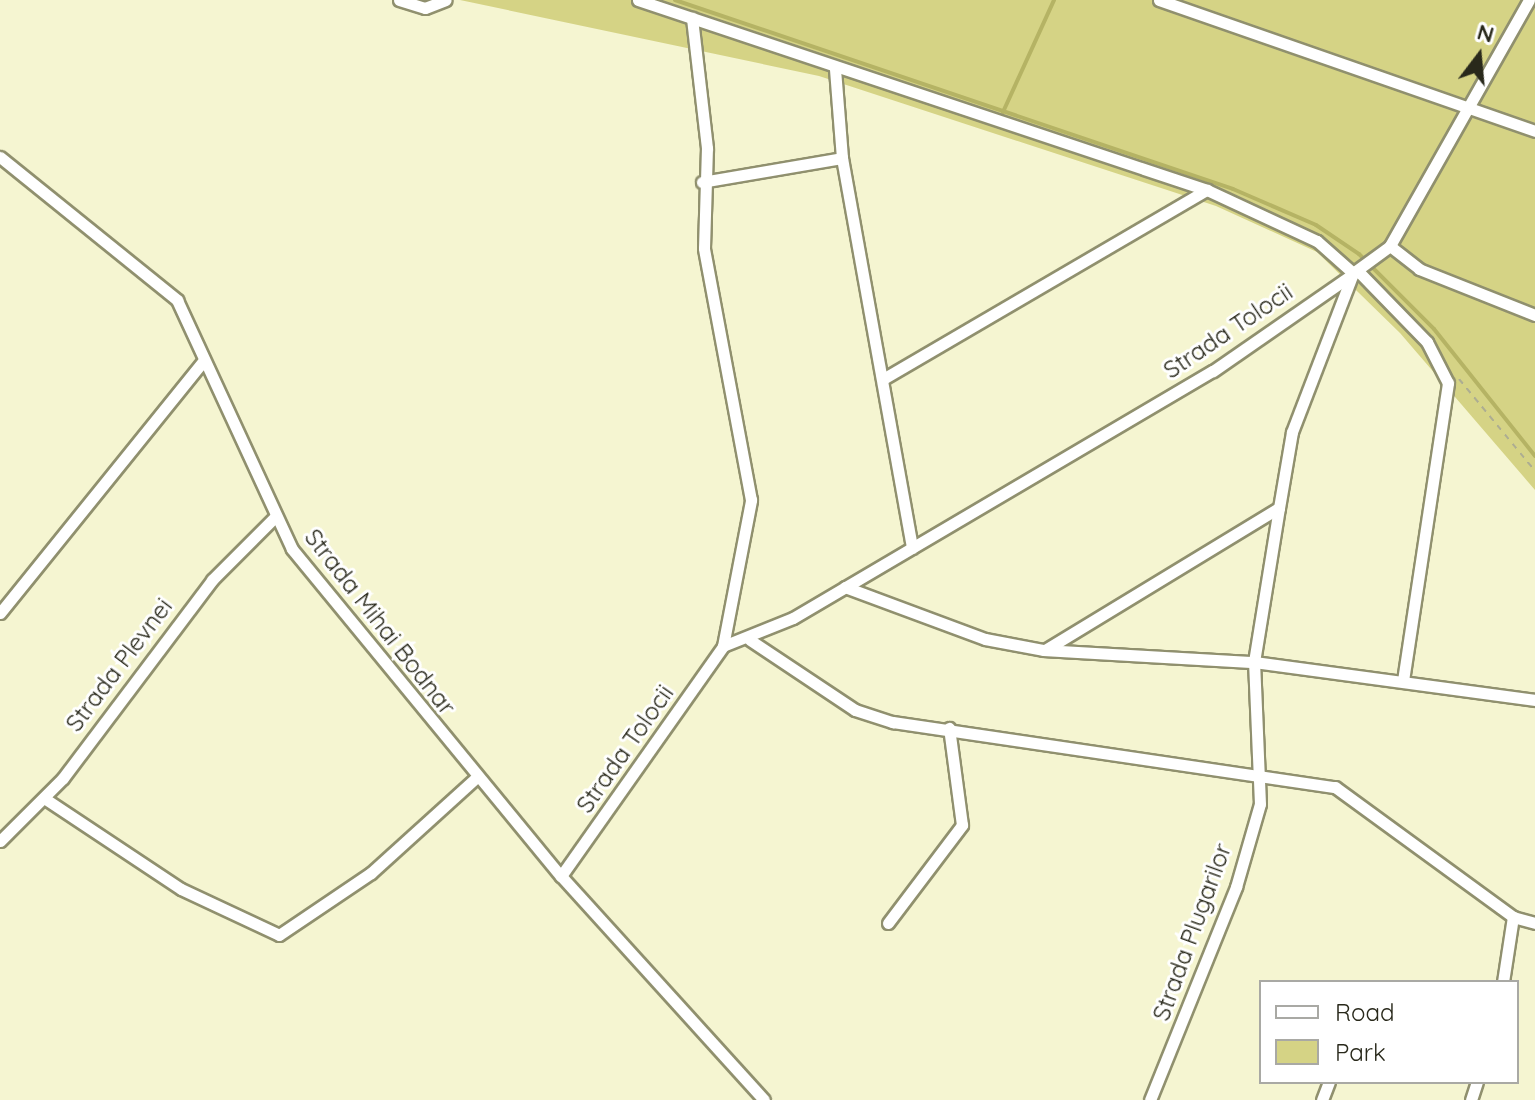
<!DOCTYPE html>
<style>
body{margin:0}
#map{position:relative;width:1535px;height:1100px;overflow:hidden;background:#f5f5d1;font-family:Quicksand,sans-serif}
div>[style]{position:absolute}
.green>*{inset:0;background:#d5d385}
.stream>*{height:4px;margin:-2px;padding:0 2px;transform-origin:2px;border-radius:2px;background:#b5b364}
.path>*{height:2px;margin-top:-1px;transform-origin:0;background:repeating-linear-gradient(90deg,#adad91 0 6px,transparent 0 12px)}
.roads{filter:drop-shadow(2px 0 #90906e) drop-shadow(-2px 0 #90906e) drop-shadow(0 2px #90906e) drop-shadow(0 -2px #90906e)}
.minor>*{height:11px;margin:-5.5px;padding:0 5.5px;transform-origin:5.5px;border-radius:5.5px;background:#fff}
span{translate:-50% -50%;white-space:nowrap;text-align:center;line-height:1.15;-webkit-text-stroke:6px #fff;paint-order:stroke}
.street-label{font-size:24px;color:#29291b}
.legend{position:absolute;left:1259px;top:980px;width:260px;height:104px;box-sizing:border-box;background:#fff;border:2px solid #a9a9a4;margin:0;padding:10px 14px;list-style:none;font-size:24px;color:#29291b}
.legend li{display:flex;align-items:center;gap:16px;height:40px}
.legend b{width:40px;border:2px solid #a9a9a4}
.north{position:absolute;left:1439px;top:16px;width:80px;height:80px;-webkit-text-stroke:6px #fff;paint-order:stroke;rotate:16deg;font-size:22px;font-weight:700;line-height:32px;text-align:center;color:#29291b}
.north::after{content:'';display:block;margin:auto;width:28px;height:36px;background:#29291b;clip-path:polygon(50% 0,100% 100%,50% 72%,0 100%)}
</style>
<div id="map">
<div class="green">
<i style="clip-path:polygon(460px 0,1535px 0,1535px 490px,1400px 333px,1317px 252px,1216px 206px,819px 76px)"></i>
</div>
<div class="stream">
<i style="left:675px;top:0;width:589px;rotate:18.71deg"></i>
<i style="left:1233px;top:189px;width:90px;rotate:23.4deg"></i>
<i style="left:1316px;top:225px;width:52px;rotate:34deg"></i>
<i style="left:1359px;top:254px;width:106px;rotate:45deg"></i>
<i style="left:1434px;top:329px;width:162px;rotate:51.5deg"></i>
<i style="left:1003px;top:112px;width:123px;rotate:-65.5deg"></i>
</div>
<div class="path">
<i style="left:1459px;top:379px;width:119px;rotate:50.4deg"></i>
</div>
<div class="roads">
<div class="minor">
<i style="left:399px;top:0;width:27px;rotate:17deg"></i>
<i style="left:425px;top:8px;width:22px;rotate:-21deg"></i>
<i style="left:638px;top:0;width:600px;rotate:18.47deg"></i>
<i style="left:1207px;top:190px;width:121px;rotate:24.9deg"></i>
<i style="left:1317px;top:241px;width:48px;rotate:41.6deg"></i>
<i style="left:1353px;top:273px;width:46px;rotate:-36.1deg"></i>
<i style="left:1159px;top:0;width:398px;rotate:19.2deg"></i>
<i style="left:1529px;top:0;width:283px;rotate:119.5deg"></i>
<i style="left:1390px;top:246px;width:37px;rotate:38deg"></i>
<i style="left:1419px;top:269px;width:125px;rotate:21.6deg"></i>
<i style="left:835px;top:69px;width:89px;rotate:85.5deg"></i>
<i style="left:842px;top:158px;width:396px;rotate:79.8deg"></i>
<i style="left:0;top:157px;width:228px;rotate:38.9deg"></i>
<i style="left:177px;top:300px;width:274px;rotate:65.2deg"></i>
<i style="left:292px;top:549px;width:423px;rotate:50.6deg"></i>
<i style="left:561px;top:876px;width:302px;rotate:47.8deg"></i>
<i style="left:702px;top:182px;width:142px;rotate:-9.7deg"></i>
<i style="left:1358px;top:271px;width:99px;rotate:45.8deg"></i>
<i style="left:1427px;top:342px;width:46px;rotate:62.9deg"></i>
<i style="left:1448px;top:383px;width:300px;rotate:98.6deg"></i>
<i style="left:883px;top:379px;width:375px;rotate:-30.3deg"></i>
<i style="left:845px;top:587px;width:149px;rotate:20.4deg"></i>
<i style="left:985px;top:639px;width:60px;rotate:10.6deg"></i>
<i style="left:1044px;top:650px;width:210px;rotate:3.3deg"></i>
<i style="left:1254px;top:662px;width:284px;rotate:7.7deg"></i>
<i style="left:0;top:613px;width:325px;rotate:-51.1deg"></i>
<i style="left:750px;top:640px;width:126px;rotate:33.7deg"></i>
<i style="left:855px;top:710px;width:40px;rotate:18deg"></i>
<i style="left:893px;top:722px;width:447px;rotate:8.4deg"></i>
<i style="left:1335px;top:787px;width:220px;rotate:36.1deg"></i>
<i style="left:1513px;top:917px;width:23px;rotate:15deg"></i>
<i style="left:723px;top:646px;width:75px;rotate:-21.8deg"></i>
<i style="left:793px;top:618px;width:487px;rotate:-30.5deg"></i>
<i style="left:1213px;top:371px;width:170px;rotate:-34.7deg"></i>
<i style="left:1045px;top:650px;width:274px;rotate:-31.3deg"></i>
<i style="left:44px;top:798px;width:164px;rotate:33.6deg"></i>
<i style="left:181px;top:889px;width:108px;rotate:25.1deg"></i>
<i style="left:279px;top:935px;width:111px;rotate:-34deg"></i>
<i style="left:371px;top:873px;width:143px;rotate:-42.2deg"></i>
<i style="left:0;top:841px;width:89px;rotate:-45deg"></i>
<i style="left:63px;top:778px;width:248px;rotate:-53deg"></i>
<i style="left:212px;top:580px;width:89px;rotate:-45deg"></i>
<i style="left:561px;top:876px;width:281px;rotate:-54.8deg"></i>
<i style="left:723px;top:646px;width:149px;rotate:-79.1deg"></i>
<i style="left:751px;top:500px;width:256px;rotate:-100.6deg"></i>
<i style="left:704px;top:248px;width:100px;rotate:-88.3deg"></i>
<i style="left:707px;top:148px;width:131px;rotate:-96.6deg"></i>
<i style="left:888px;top:923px;width:123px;rotate:-52.9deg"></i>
<i style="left:962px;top:825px;width:98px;rotate:-97.6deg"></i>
<i style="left:1503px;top:982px;width:66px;rotate:-81.3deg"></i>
<i style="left:1150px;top:1100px;width:230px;rotate:-68deg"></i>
<i style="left:1236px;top:887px;width:86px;rotate:-73.9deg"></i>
<i style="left:1260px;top:804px;width:142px;rotate:-92.4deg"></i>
<i style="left:1254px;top:662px;width:156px;rotate:-80.8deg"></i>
<i style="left:1279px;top:508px;width:77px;rotate:-80.3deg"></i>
<i style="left:1292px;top:432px;width:170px;rotate:-69deg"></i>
<i style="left:1322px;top:1100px;width:19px;rotate:-69deg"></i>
<i style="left:1471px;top:1100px;width:19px;rotate:-72deg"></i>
</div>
</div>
<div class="street-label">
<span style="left:1228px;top:331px;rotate:-34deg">Strada Tolocii</span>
<span style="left:380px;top:622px;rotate:52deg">Strada Mihai Bodnar</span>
<span style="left:119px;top:665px;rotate:-53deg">Strada Plevnei</span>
<span style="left:625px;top:749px;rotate:-55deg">Strada Tolocii</span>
<span style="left:1192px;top:932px;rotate:-70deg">Strada Plugarilor</span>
</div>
<ul class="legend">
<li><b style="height:10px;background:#fff"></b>Road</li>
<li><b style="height:22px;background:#d5d385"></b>Park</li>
</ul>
<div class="north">N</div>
</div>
